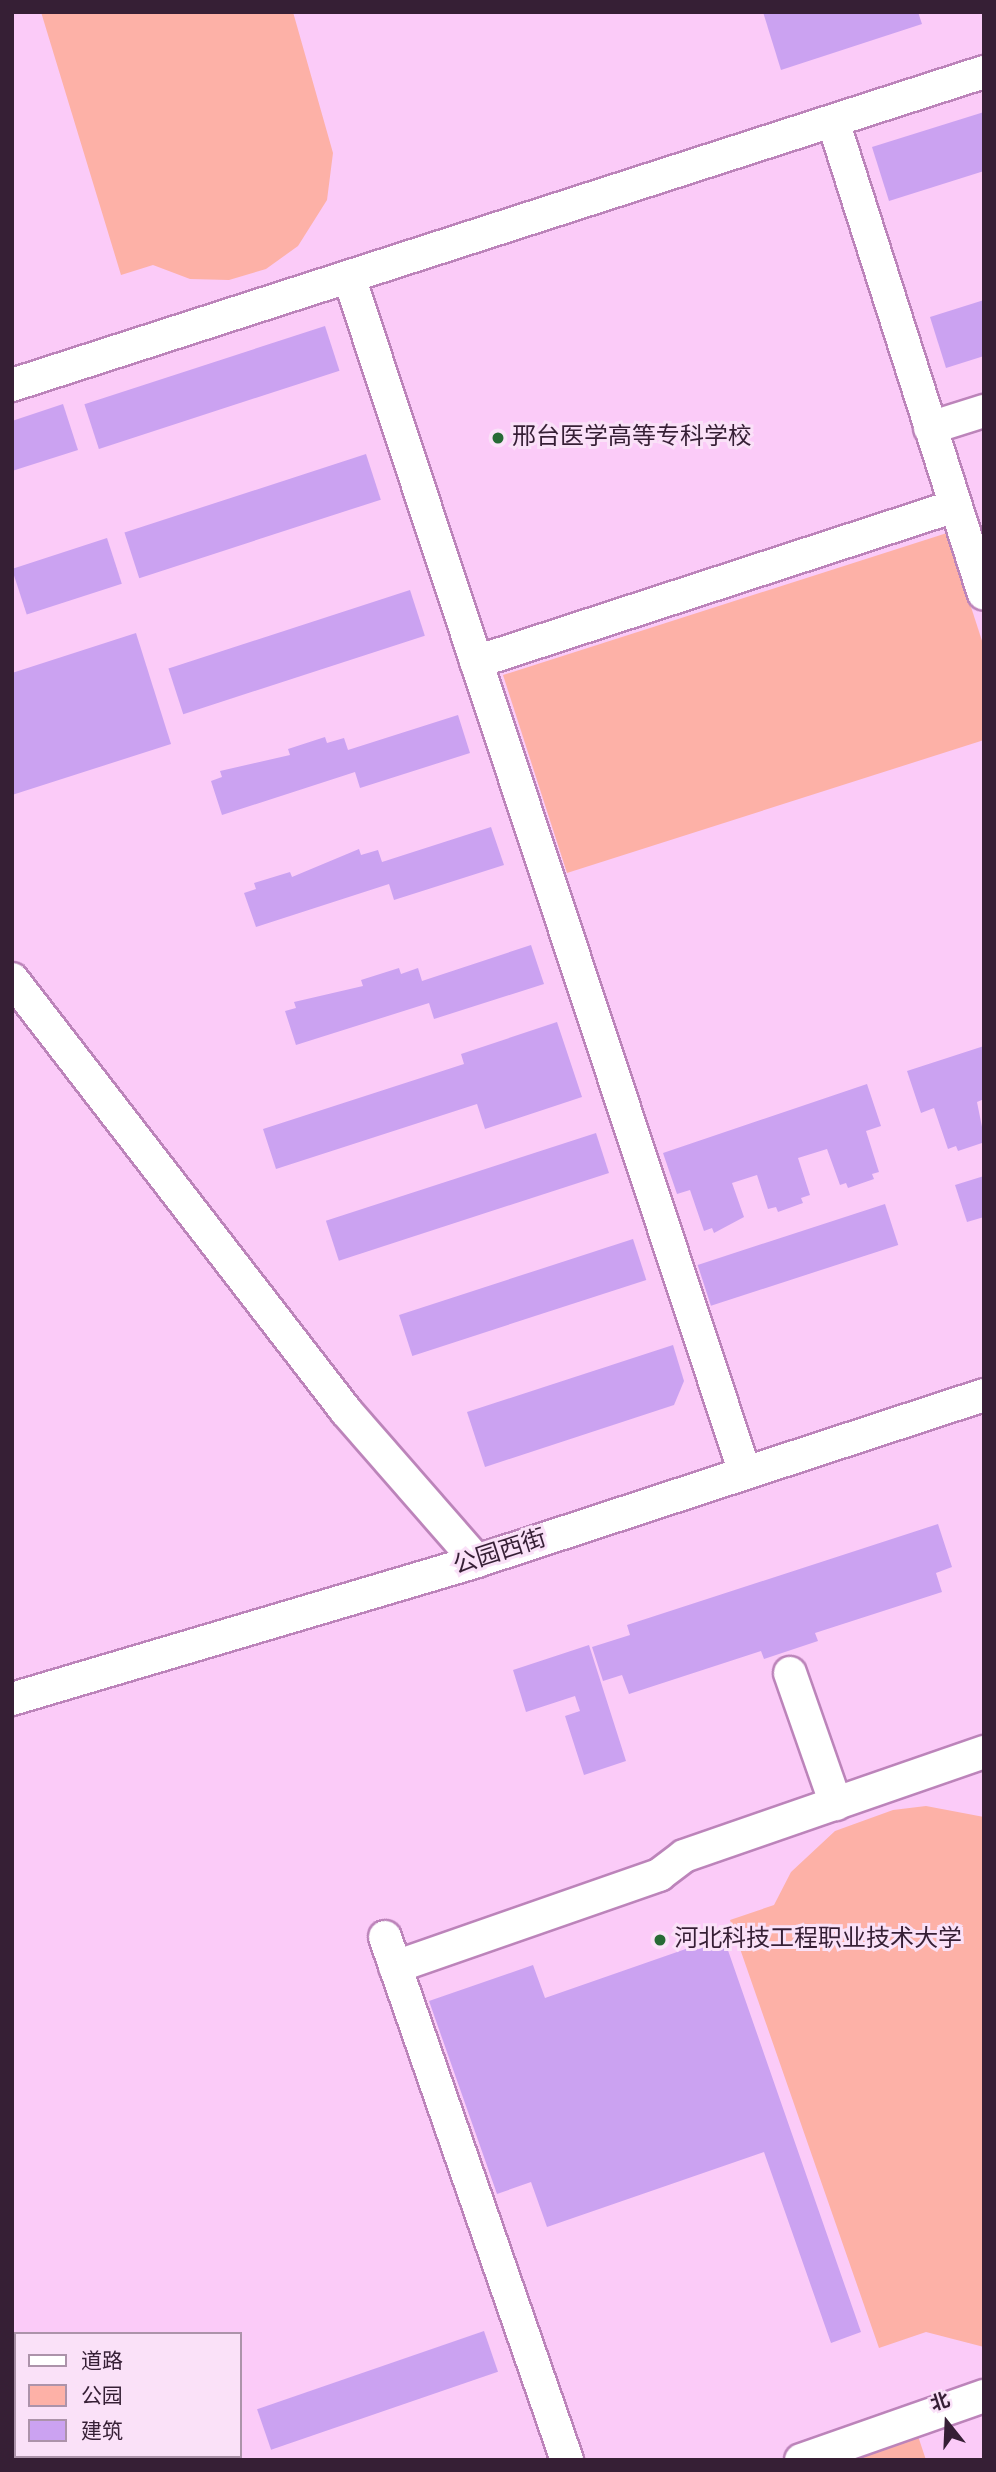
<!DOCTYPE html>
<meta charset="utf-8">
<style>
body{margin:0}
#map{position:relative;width:996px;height:2472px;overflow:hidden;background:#fbcbf8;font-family:Spectral,"Noto Sans SC",serif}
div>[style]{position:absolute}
.green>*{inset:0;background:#fdb1a7}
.building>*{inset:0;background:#cba2f1;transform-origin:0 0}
.roads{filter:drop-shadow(2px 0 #bc84ba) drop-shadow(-2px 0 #bc84ba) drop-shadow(0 2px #bc84ba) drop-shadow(0 -2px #bc84ba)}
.minor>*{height:32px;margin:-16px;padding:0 16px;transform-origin:16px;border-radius:16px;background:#fff}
.dots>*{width:19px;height:19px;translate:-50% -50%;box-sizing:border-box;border:4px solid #fae1f8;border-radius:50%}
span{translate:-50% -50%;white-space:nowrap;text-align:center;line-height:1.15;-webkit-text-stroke:6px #fae1f8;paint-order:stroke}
.poi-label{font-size:24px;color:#361f35}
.left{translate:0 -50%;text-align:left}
.street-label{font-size:24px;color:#361f35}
.frame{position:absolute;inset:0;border:14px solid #361f35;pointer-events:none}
.legend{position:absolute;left:14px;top:2332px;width:228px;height:126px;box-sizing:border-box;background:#fae1f8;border:2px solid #ac93aa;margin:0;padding:9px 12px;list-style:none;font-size:21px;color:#361f35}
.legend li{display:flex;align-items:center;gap:14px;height:35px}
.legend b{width:35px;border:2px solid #ac93aa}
.north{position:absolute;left:912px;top:2388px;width:70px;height:70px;-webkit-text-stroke:5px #fae1f8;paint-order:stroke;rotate:342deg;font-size:19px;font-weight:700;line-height:28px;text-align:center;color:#361f35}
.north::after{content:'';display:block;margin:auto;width:24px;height:32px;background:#361f35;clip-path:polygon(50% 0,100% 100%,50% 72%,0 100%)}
</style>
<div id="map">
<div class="green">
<i style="clip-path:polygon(41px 12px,293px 12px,333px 153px,327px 200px,298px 246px,266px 269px,229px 280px,190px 279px,153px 265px,121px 275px)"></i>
<i style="clip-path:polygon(947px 533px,984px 647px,984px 740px,567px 873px,503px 675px)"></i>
<i style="clip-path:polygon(926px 1806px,984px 1817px,984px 2347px,926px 2332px,879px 2348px,730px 1920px,774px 1905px,791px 1872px,835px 1831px,893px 1810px)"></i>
<i style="clip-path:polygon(918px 2436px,926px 2460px,852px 2460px)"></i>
</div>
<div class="building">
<i style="clip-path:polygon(763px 12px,918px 12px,922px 24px,781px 70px)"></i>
<i style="clip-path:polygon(984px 112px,984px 171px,889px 201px,872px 147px)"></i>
<i style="clip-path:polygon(984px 300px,984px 356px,946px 368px,930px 317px)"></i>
<i style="left:325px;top:326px;width:47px;height:253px;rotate:72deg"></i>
<i style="clip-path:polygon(63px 404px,78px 450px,12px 471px,12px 421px)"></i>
<i style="left:366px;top:454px;width:48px;height:254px;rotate:72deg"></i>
<i style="left:107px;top:538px;width:48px;height:100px;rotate:72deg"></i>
<i style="left:410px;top:590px;width:48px;height:254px;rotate:72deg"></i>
<i style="clip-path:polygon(136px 633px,171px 744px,12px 795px,12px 673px)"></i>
<i style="clip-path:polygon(458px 715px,470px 753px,360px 788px,355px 772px,222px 815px,211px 781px,222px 777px,220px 771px,290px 755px,288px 749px,325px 737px,327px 743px,344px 738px,348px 750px)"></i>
<i style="clip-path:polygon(491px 827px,504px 865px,394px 900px,389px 884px,256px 927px,244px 893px,256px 889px,254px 883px,290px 872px,292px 877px,359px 849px,361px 855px,378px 850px,382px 862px)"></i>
<i style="clip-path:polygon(531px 945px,544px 984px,434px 1019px,429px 1003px,296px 1045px,285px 1011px,296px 1008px,294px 1002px,363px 986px,361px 980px,399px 968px,401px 974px,418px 968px,422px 981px)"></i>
<i style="clip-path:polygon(557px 1022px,582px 1097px,485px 1129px,477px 1104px,276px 1169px,263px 1129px,464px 1064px,461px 1054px)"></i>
<i style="clip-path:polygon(984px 1046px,984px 1099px,977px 1102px,984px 1137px,982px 1143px,958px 1151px,956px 1146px,948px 1149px,934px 1108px,921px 1113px,907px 1071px)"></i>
<i style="clip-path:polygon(867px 1084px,881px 1126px,866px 1131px,879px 1172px,872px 1174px,874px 1179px,848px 1188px,846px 1183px,840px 1185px,827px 1149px,798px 1158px,810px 1195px,801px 1198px,803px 1203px,778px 1212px,776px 1207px,768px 1209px,757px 1175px,732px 1183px,744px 1217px,714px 1233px,712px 1228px,704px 1231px,690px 1190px,677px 1194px,663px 1153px)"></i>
<i style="left:596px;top:1133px;width:42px;height:284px;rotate:72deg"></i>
<i style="clip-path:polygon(984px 1176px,984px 1217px,967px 1222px,955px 1185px)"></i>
<i style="left:885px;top:1204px;width:43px;height:197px;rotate:72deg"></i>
<i style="left:633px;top:1239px;width:43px;height:246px;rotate:72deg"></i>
<i style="clip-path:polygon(673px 1345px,684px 1381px,674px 1405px,485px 1467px,467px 1412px)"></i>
<i style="clip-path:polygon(938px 1524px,952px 1567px,936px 1573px,942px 1592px,815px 1633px,818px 1641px,764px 1659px,761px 1651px,629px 1694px,622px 1675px,603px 1681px,592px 1647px,630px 1635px,627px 1625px)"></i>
<i style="clip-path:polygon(589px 1645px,626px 1761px,584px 1775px,565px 1716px,580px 1711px,575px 1696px,526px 1712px,513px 1670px)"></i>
<i style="clip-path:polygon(723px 1936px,861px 2332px,831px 2343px,764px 2152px,547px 2227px,531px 2182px,497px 2194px,429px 2001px,533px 1965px,545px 1998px)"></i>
<i style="left:484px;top:2331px;width:43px;height:240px;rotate:71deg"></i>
</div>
<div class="roads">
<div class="minor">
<i style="left:833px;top:121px;width:496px;rotate:72.3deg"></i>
<i style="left:349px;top:277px;width:1260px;rotate:71.68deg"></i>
<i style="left:12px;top:385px;width:1021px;rotate:-17.85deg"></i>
<i style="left:930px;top:428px;width:57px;rotate:-17.5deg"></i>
<i style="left:476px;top:662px;width:504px;rotate:-18.04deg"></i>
<i style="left:12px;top:979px;width:546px;rotate:52.29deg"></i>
<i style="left:346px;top:1411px;width:199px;rotate:48.9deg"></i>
<i style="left:790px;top:1673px;width:139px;rotate:70.7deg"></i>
<i style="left:12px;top:1699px;width:485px;rotate:-16.5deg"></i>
<i style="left:477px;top:1561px;width:533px;rotate:-18.13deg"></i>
<i style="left:385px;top:1937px;width:554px;rotate:70.81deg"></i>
<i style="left:395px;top:1967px;width:280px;rotate:-19.2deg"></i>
<i style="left:659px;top:1875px;width:31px;rotate:-37deg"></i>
<i style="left:684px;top:1856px;width:318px;rotate:-19.1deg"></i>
<i style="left:801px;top:2460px;width:194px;rotate:-19.3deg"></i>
</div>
</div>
<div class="dots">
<i style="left:498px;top:438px;background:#266a35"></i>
<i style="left:660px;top:1940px;background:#266a35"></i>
</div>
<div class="poi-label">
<span class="left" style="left:512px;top:438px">邢台医学高等专科学校</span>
<span class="left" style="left:674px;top:1940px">河北科技工程职业技术大学</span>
</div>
<div class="street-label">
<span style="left:500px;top:1553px;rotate:-18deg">公园西街</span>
</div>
<div class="frame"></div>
<ul class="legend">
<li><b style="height:9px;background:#fff"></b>道路</li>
<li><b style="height:19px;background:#fdb1a7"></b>公园</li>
<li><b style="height:19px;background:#cba2f1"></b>建筑</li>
</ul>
<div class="north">北</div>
</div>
